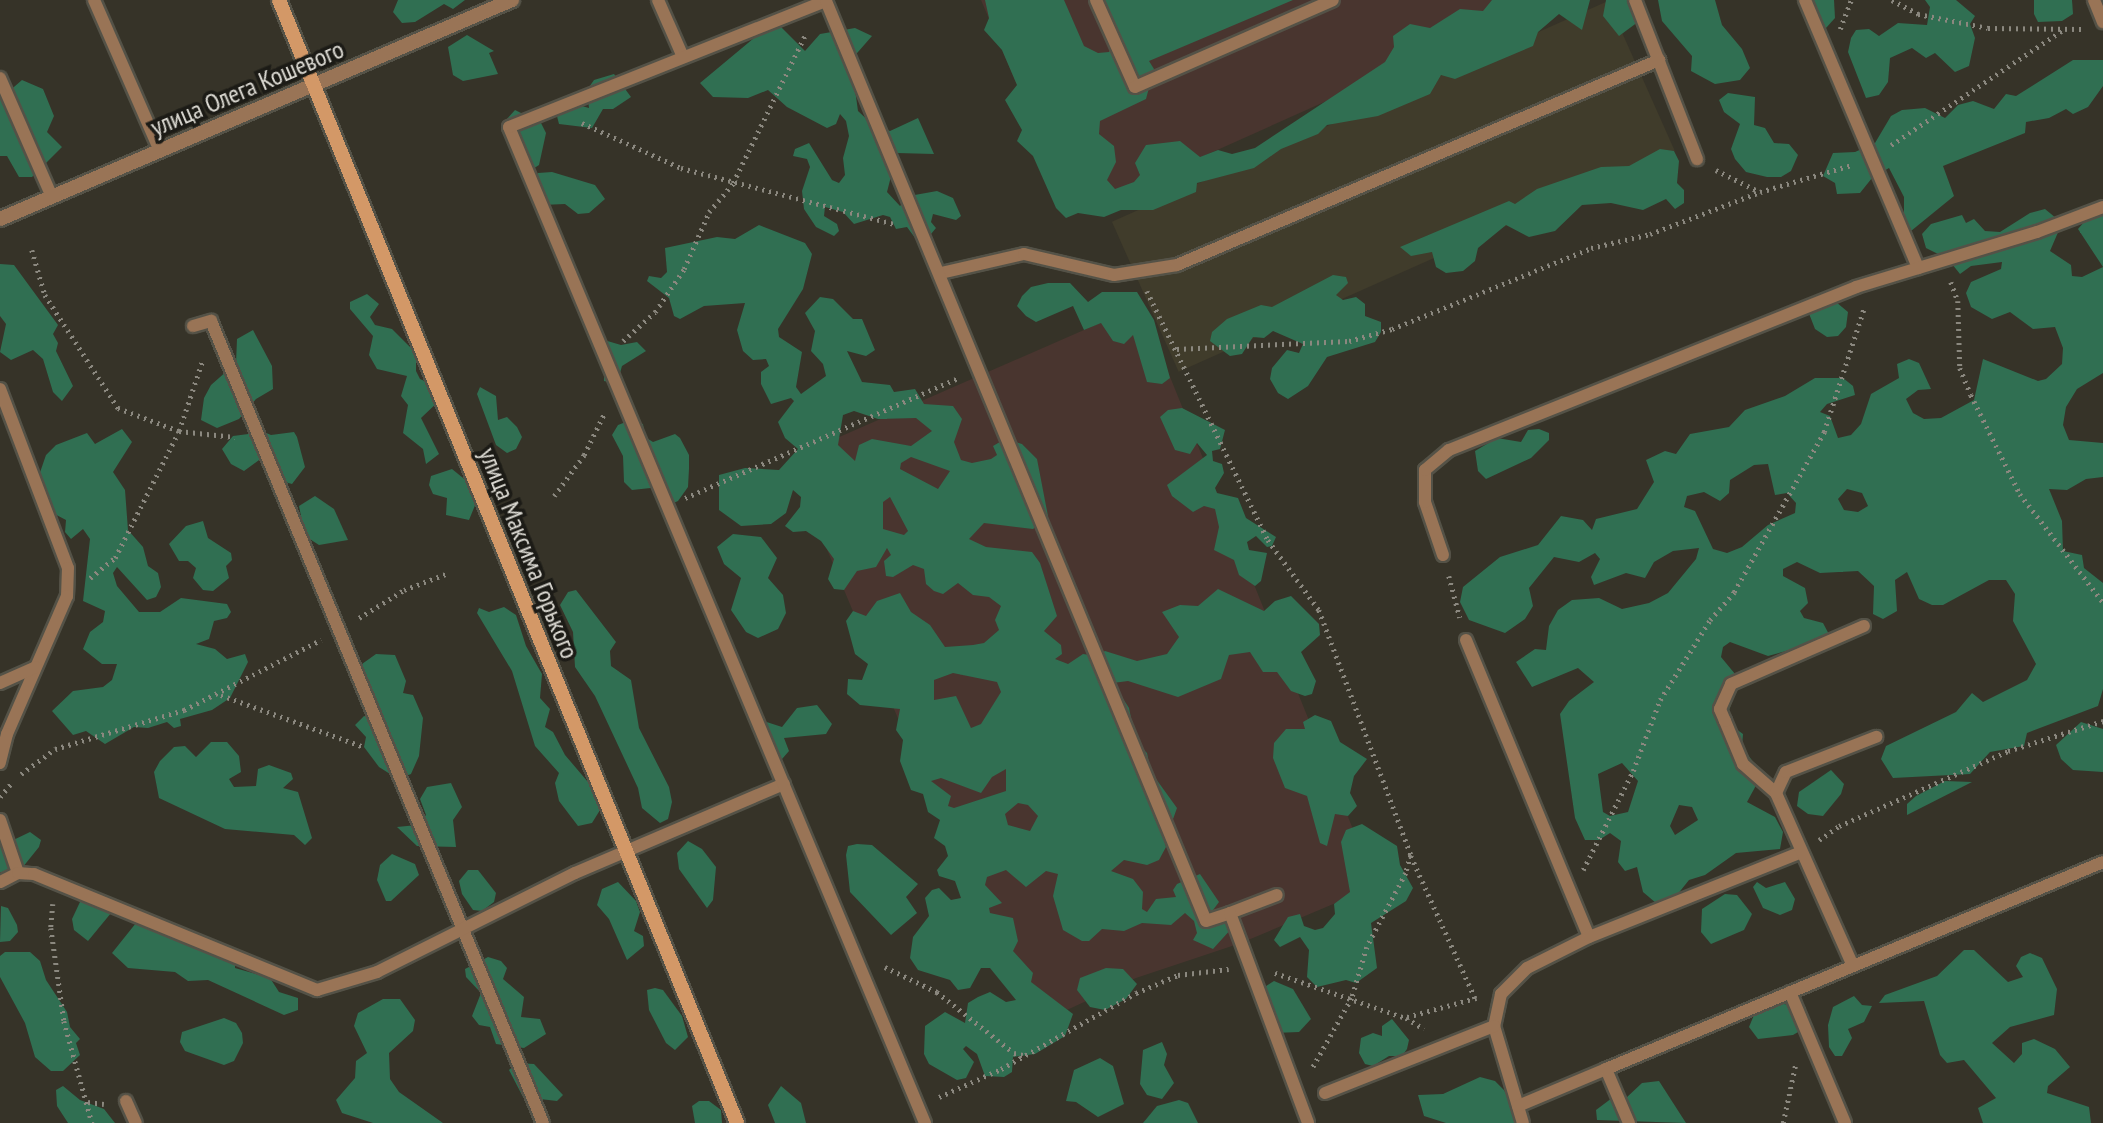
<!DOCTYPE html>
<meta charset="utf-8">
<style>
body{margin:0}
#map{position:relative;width:2103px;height:1123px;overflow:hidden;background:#363328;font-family:"PT Sans Narrow",sans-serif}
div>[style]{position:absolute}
.built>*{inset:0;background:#403c2b;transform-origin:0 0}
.education>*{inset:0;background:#49352f}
.forest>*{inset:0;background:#306f52}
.path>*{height:4.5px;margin-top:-2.25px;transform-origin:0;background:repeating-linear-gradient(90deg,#8b887f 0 2px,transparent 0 7px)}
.roads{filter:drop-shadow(2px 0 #545247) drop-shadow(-2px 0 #545247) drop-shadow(0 2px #545247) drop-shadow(0 -2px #545247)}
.service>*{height:12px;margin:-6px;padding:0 6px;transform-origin:6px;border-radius:6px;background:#997456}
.tertiary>*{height:14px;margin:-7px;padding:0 7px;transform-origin:7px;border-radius:7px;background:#997456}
.secondary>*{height:14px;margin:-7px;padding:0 7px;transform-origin:7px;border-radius:7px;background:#d39867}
span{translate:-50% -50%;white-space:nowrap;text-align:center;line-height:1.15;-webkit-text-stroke:7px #1c1b16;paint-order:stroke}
.street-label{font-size:26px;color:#dfddd6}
</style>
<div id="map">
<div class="built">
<i style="left:1608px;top:1px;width:164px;height:543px;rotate:66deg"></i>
</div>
<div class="education">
<i style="clip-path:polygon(981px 0,1552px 0,1072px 215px)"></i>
<i style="clip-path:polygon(1141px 305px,1376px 886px,1241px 943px,1136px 978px,1028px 1028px,789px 459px)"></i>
</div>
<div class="forest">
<i style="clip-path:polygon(398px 0,465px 0,453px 9px,444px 4px,415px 22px,402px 23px,393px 12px)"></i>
<i style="clip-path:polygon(985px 0,1064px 0,1084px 46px,1098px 53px,1109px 52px,1113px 45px,1089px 0,1293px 0,1149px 61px,1154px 69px,1146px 99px,1100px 121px,1099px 134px,1114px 146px,1116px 162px,1107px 180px,1115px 189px,1134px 182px,1140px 175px,1135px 163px,1146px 145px,1180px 141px,1200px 157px,1218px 150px,1232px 154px,1255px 148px,1385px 62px,1394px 47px,1393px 36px,1410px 24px,1430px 28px,1460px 9px,1483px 11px,1492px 0,1590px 0,1582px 30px,1559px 14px,1538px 32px,1533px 46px,1455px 79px,1441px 75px,1430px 94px,1378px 116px,1327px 125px,1318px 134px,1281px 149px,1254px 168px,1197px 183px,1196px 192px,1153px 210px,1121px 210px,1104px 217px,1078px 213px,1066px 218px,1056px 208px,1033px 156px,1017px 141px,1022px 130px,1005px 100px,1017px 85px,1002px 50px,984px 30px,989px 18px)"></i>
<i style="clip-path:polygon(1606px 0,1644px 0,1642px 19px,1619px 36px,1603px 16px)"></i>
<i style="clip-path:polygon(1658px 0,1715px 0,1722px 25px,1742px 49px,1750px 68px,1740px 80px,1715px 84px,1691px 71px,1692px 56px,1662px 21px)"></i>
<i style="clip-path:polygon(1805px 0,1834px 0,1835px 18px,1826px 28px,1821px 27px)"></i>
<i style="clip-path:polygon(1925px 0,1956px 0,1975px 16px,1970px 24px,1975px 38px,1969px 66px,1955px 72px,1935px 53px,1926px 58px,1912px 48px,1890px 58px,1888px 82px,1879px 95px,1866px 98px,1848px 52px,1851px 38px,1856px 30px,1869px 29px,1879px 36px,1898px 23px,1927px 25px,1930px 7px)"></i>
<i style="clip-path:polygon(2072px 0,2073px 14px,2062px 21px,2038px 22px,2034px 14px,2034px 0)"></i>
<i style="clip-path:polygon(781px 27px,805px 51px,820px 34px,855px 28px,872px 36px,851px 60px,858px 111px,872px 124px,890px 131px,918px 118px,934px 154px,897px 153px,887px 192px,900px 206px,909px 196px,937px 191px,953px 198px,961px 216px,956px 220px,933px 214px,931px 222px,936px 228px,921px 246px,907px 227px,896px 229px,890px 217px,883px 215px,854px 224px,843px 212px,825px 207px,824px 216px,837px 224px,839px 231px,834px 236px,816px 227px,804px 209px,802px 191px,810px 167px,807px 159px,793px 156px,795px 149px,809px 143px,832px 180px,839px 183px,845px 175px,843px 158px,849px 136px,846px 121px,840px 114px,836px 124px,827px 128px,787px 107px,768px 90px,748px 98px,713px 97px,700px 83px,760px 33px)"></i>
<i style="clip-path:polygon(467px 35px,494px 51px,489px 53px,498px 74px,463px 81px,453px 75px,448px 47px)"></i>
<i style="clip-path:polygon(2073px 60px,2103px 60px,2103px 86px,2088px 107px,2073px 114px,2066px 109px,2049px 118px,2026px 122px,2025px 133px,1943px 166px,1954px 196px,1911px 231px,1904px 226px,1904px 197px,1889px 168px,1872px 178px,1860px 193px,1837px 194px,1835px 183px,1823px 176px,1833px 153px,1855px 152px,1875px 143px,1891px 116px,1902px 110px,1925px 108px,1945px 118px,1958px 105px,1973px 101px,1994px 109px,2006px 94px,2016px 96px)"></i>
<i style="clip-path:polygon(614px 74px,631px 97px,613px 109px,603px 109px,592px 128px,559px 124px,553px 101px,573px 96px,578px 105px,589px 108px,587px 90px,594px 80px)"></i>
<i style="clip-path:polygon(22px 80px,43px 89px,54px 116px,47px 132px,62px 147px,32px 177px,19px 177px,7px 156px,0 156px,0 90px,7px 93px)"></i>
<i style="clip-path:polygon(1728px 93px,1755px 97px,1754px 125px,1765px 128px,1774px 143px,1789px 144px,1798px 155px,1791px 171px,1781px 177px,1767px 177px,1746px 172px,1735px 159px,1731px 149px,1740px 124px,1724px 112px,1719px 100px)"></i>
<i style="clip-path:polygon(515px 110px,541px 123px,546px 133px,539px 165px,528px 172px,506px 120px)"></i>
<i style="clip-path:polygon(1660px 149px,1674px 151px,1679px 161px,1677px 183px,1684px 190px,1684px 203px,1675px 209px,1666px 199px,1643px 210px,1611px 203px,1582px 205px,1555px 231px,1529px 237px,1506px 225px,1478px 248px,1475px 261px,1463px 271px,1446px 273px,1436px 267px,1432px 252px,1411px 256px,1400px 247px,1509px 201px,1515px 204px,1537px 189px,1601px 167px,1629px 166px)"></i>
<i style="clip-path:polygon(552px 172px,595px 185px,605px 199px,589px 213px,578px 214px,565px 204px,542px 205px,532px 181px,538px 173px)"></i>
<i style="clip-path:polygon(evenodd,2103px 200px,2103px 373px,2077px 389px,2066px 407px,2063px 425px,2069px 440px,2103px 443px,2103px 477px,2086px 479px,2067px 490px,2049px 489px,2062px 521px,2063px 551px,2082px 555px,2084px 568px,2103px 583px,2103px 689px,2098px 706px,2027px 733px,2024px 746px,1990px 752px,1970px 774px,1893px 778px,1881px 759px,1886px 746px,1956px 712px,1972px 693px,1983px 702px,2027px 680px,2036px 664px,2013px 621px,2015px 594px,2006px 580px,1989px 580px,1943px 605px,1932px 605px,1919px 599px,1907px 572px,1895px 580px,1897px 611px,1883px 619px,1873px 614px,1874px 586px,1858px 571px,1820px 573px,1797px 562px,1783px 569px,1783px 576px,1805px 588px,1808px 603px,1800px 611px,1804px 618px,1823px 623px,1832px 640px,1822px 651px,1808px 655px,1793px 649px,1768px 656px,1730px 642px,1723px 647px,1721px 657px,1740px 680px,1725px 721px,1743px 734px,1742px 747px,1757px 767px,1760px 778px,1747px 802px,1775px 817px,1783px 832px,1780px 849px,1736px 853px,1705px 875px,1689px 880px,1669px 905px,1656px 903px,1643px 892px,1637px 867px,1625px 871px,1618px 862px,1621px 841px,1610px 833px,1599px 840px,1585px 840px,1575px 818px,1560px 714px,1569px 701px,1594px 682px,1578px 668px,1532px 687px,1516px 662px,1535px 649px,1546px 650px,1549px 626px,1558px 610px,1572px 600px,1599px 598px,1622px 609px,1649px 603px,1668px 593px,1696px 559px,1699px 548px,1673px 551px,1654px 562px,1645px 578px,1626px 573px,1594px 585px,1591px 577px,1600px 559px,1595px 553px,1579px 562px,1554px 557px,1529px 588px,1533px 606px,1525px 619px,1505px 633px,1469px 620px,1460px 602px,1463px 587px,1500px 557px,1538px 545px,1561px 516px,1583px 520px,1592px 530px,1596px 519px,1637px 509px,1654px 482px,1646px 460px,1665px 451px,1676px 454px,1690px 434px,1729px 427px,1745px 410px,1785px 396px,1815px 378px,1843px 378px,1853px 386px,1855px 395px,1827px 404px,1820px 412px,1830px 416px,1838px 438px,1851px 435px,1861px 424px,1871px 394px,1899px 378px,1897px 364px,1909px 359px,1919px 363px,1931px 389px,1918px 390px,1906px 399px,1913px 413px,1924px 419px,1941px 418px,1974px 400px,1983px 359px,2038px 381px,2046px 379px,2062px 364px,2063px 348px,2055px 327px,2033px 329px,2010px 312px,1992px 319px,1971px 307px,1966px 293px,1971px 282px,2001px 269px,2002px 262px,1971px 266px,1960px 274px,1948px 259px,1926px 248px,1922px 234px,1931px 224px,1962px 215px,1966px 223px,1974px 219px,1985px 231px,2000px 232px,2030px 213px,2045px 209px,2062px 223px,2050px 251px,2071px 265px,2072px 276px,2082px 277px,2103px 267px,2078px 229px,2103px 200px,1768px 464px,1775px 495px,1787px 493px,1796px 503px,1795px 513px,1768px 525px,1742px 547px,1727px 553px,1713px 549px,1695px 511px,1684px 507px,1687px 496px,1704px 492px,1720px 501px,1729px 493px,1730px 480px,1754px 465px,1768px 464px,2103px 200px,1847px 489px,1862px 493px,1868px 506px,1858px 512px,1844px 510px,1838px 499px,1847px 489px,2103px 200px,1622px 763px,1638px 781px,1628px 812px,1610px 816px,1603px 812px,1598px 774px,1622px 763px,2103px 200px,1679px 805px,1692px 807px,1698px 820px,1675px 835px,1670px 826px,1679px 805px)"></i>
<i style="clip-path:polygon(evenodd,759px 225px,805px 243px,812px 254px,803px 289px,778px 329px,779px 337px,802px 352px,796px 387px,801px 394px,826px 376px,823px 364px,811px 351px,815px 331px,805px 313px,820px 297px,833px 299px,853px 319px,862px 319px,875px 350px,866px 356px,847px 351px,862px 382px,890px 385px,894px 392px,915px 389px,924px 404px,953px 406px,962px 419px,954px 442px,961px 460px,972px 463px,991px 459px,997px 455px,993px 446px,1005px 439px,1022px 444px,1037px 459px,1048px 516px,1033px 529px,984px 523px,969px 539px,986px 547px,1032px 552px,1040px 563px,1057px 616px,1044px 631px,1061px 645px,1062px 654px,1055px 659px,1068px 664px,1083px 654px,1096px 656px,1105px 651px,1137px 661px,1167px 654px,1179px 637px,1162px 612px,1180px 605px,1198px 606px,1218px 589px,1264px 611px,1275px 601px,1291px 596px,1319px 624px,1320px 635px,1301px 652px,1316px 681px,1312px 694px,1305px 696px,1291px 691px,1277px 672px,1263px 672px,1250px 652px,1229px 655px,1221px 679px,1178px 697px,1128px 681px,1113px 683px,1129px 708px,1136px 742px,1147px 753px,1151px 772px,1177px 808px,1172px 822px,1162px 830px,1166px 847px,1159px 860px,1147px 865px,1124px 860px,1111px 871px,1133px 879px,1143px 892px,1142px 909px,1147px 912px,1156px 899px,1176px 897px,1173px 890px,1177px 884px,1200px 874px,1219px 902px,1210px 914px,1226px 917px,1232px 928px,1213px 949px,1193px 940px,1197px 933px,1194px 921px,1185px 913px,1171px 925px,1142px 923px,1124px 931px,1102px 929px,1089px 941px,1082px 941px,1063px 930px,1053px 896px,1058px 874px,1046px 871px,1026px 887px,1006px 870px,987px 877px,985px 885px,1002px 903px,989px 908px,990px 913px,1013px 918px,1018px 941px,1013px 951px,1033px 973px,1031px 982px,1073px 1014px,1065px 1036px,1035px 1054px,1013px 1057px,1012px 1072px,1004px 1077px,985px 1076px,977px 1054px,966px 1046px,963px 1049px,974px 1062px,966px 1078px,957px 1080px,929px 1064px,924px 1054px,925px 1026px,945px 1012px,965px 1023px,968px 1003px,978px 997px,990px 992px,1006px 1002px,1016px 1000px,990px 968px,981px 968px,970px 988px,958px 990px,950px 980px,918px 970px,910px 958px,913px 937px,929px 916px,925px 898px,932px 890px,939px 888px,951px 900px,961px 898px,955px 881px,939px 876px,937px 870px,948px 856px,945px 846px,934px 838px,940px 820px,928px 812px,923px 794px,911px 790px,900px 761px,903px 740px,896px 730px,900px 709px,860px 705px,847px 694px,848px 679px,862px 680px,868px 664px,855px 654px,846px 621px,853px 611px,866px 616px,877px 601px,900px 593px,911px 612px,930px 625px,945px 647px,973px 645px,984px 643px,999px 630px,995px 620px,1001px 606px,989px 597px,973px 595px,958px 583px,943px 594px,934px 591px,926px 584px,924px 569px,913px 565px,893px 577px,886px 576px,884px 561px,891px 555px,887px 548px,876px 567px,857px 571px,844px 590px,834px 589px,828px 579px,834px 559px,821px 541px,806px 531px,793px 532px,785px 526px,800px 507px,801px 497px,793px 490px,786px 513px,771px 524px,741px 526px,719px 510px,719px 475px,745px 468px,779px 470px,798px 449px,785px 438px,778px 422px,794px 401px,791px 398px,771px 404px,761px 384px,761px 372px,769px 366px,766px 359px,753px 360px,743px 351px,737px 330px,745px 303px,704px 306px,680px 319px,674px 316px,669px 298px,647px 281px,649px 276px,661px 278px,667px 272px,665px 248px,717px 237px,735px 239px,759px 225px,854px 411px,878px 419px,916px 418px,932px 431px,911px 446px,872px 439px,859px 445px,855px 461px,838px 445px,843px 415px,854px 411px,759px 225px,911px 457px,950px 471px,938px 489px,900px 469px,901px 463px,911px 457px,759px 225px,890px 497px,908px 531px,904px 535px,883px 529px,883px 502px,890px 497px,759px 225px,953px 673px,997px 682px,1001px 692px,981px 724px,971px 728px,956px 696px,934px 700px,934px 680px,953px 673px,759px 225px,1006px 769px,1006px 791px,954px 808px,948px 806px,951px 796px,931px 781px,941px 778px,981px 793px,992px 777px,1006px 769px,759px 225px,1018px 803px,1028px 805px,1038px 816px,1030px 831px,1008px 825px,1005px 814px,1018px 803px)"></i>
<i style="clip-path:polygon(0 264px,14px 265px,58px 325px,53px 334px,58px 343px,56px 351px,73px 386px,62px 401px,53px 392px,43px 359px,33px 350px,11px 360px,0 352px,6px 324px,0 316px)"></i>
<i style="clip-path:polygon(1333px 275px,1346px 277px,1348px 283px,1336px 295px,1343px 300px,1356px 297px,1365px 304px,1365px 316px,1381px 322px,1381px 332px,1375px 342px,1327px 357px,1308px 386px,1288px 399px,1278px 393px,1270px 379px,1272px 368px,1287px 350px,1299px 353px,1303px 344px,1273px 331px,1264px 338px,1253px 337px,1242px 354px,1230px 356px,1210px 341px,1212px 332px,1227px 319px,1261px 305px,1272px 307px)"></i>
<i style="clip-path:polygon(1048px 283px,1070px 283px,1088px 302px,1102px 292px,1137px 292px,1154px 320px,1170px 378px,1162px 384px,1147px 382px,1133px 335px,1124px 344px,1113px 341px,1101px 323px,1084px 330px,1073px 306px,1036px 322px,1026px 316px,1017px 306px,1022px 296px,1031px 287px)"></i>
<i style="clip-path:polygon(367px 294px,379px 304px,370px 317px,375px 325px,392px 329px,411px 348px,416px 355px,416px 371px,420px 379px,434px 385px,440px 400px,421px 418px,439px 454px,426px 464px,423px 449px,403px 433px,408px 405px,401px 396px,407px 376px,377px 369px,369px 355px,373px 336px,350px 309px,350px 302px)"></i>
<i style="clip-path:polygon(1830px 297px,1848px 312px,1846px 327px,1838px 336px,1827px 337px,1815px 329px,1808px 311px,1820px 308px)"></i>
<i style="clip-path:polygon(253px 330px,272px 366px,273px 389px,256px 399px,239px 419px,217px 428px,201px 420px,204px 398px,211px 385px,236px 363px,237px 339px)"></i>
<i style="clip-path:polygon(604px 340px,621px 345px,637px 342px,646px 351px,622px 366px,617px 384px,604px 381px)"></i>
<i style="clip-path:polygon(480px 387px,496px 396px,498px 420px,507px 417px,517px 427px,522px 437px,516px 449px,507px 453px,496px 445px,477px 394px)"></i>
<i style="clip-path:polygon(1182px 408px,1225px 430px,1220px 449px,1212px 451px,1213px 461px,1222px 464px,1224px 473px,1215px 488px,1217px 493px,1238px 498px,1246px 518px,1276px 537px,1272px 546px,1267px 547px,1256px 536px,1247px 542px,1249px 550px,1267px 553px,1261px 581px,1255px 586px,1239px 575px,1234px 560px,1214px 550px,1219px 527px,1215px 509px,1204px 506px,1193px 512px,1172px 496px,1167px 485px,1207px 455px,1197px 443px,1190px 454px,1175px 450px,1160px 417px,1168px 410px)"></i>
<i style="clip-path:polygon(631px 420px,643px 424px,645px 437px,653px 442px,675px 434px,680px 438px,689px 455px,689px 469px,688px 487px,678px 501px,667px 506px,660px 487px,632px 490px,624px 482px,623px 456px,612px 435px,618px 425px)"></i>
<i style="clip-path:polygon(122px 429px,132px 442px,113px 472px,125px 490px,128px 530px,143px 547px,148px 566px,158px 573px,161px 587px,156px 597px,147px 600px,117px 567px,113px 573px,117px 586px,139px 612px,160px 612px,181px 598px,227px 604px,231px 612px,227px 618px,214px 621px,209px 639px,196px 644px,215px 649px,227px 659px,245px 654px,248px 662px,230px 698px,212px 710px,180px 719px,181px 726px,174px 728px,167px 722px,148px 728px,134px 727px,105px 744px,86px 731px,73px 735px,52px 711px,73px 691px,103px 687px,112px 680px,117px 664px,102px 664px,83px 649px,90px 632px,103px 622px,105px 611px,83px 601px,90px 539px,83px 529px,71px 539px,65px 532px,66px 520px,45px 509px,36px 484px,46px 455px,56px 445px,87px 433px,95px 444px)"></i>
<i style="clip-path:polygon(1539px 429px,1549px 433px,1549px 440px,1531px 458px,1486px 479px,1478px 471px,1475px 451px,1497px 438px,1521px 442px,1528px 430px)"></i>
<i style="clip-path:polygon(264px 432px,271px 435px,294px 432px,297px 437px,305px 467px,292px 484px,285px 482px,270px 452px,244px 471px,231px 464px,222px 449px,233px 436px)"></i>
<i style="clip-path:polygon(452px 469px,468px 482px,476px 503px,469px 520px,446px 515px,447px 498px,433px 494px,429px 485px,431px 476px)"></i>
<i style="clip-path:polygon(315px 496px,334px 509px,348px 540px,319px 545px,305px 536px,299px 506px)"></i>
<i style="clip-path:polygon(203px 521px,208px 538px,231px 553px,232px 560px,226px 566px,229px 578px,213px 591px,203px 590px,193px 578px,196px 568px,188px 561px,179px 561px,169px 544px,186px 526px)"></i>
<i style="clip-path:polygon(733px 534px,761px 537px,777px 558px,768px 578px,783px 595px,786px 613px,778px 629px,758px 638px,746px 632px,731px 610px,741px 578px,724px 564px,717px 547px)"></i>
<i style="clip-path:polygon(576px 590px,616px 642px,610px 651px,611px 666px,631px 680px,639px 728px,669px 787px,672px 802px,668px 819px,660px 823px,642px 808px,638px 788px,595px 696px,575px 667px,573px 632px,560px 605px,568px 592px)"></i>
<i style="clip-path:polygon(504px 607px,516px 615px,526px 646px,542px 674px,540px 698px,550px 709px,545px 727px,553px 732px,565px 755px,605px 802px,592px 823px,578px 826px,559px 801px,555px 783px,559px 773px,535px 746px,512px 671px,477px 613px,479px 608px,489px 612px)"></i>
<i style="clip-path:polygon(376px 654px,395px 655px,406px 681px,403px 693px,413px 695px,423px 718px,419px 756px,411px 774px,398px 779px,379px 767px,364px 747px,366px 737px,355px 725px,364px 716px,373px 718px,381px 712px,362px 664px)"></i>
<i style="clip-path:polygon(817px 705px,832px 724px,826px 734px,784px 738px,789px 751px,776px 766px,757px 719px,782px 727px,797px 708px)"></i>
<i style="clip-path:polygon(1315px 715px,1331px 721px,1340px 742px,1367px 759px,1354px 776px,1350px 793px,1357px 806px,1348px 816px,1335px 814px,1327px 846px,1320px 843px,1307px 796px,1285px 788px,1273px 758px,1274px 743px,1286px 729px,1305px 729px,1303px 722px)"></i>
<i style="clip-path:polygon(2081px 722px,2103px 729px,2103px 772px,2073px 770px,2061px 759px,2056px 745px)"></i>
<i style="clip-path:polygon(211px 742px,227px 742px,239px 756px,241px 772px,229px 779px,234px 787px,256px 786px,258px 769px,269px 765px,291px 773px,293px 779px,283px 788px,298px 792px,312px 838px,305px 845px,294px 835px,225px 829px,159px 798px,154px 772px,160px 761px,174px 747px,185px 746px,196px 757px)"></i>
<i style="clip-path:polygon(1831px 770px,1844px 784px,1841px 794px,1823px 816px,1808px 814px,1797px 806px,1799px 792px)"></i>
<i style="clip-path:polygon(1945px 781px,1972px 782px,1907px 815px,1907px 804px,1916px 796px)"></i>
<i style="clip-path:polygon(451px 783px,462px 807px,453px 820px,456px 847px,417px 846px,397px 827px,417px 825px,426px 815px,420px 799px,427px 787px)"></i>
<i style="clip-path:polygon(1362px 824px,1397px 846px,1400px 865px,1413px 888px,1406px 901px,1371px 923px,1377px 968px,1356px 983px,1346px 980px,1317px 987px,1307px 977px,1309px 950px,1300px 937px,1280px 947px,1274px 940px,1288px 917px,1300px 914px,1304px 926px,1315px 930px,1323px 928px,1335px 914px,1334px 904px,1350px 892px,1341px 842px,1346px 830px)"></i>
<i style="clip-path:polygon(30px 832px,41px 840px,39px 847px,18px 873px,0 872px,0 840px,5px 844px)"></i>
<i style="clip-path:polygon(688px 841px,702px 849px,716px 867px,713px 900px,707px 908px,679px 869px,677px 853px)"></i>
<i style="clip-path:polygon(857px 844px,872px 845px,918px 884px,906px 897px,917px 913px,891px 935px,850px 892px,846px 855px,848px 846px)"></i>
<i style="clip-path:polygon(392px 854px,415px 864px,419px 875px,391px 901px,386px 901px,377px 880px,380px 865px)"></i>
<i style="clip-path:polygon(468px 870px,478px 870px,496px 893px,494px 902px,482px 911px,473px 910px,462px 894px,459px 881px)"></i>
<i style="clip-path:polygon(618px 882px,636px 901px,640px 912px,634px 931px,643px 936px,644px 946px,627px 960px,609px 919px,597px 905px,602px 889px)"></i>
<i style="clip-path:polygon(1757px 882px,1766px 888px,1785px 882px,1795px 899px,1792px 910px,1780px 915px,1763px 908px,1753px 887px)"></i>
<i style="clip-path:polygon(1725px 894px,1737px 895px,1752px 914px,1744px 930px,1711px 944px,1701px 932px,1702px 909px)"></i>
<i style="clip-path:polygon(94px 899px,116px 907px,88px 941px,74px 930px,72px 919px,80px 902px)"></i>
<i style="clip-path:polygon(1px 906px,8px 908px,17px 925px,18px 932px,10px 941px,0 942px)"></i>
<i style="clip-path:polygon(140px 918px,203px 943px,222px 943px,235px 956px,235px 968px,270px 978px,279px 992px,298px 998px,298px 1010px,284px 1015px,208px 980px,188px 981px,175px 972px,128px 968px,112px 953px)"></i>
<i style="clip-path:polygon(1964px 950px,1974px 950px,2008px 982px,2023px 977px,2016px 966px,2021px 957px,2030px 953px,2042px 958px,2057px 989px,2054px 1015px,2010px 1027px,1992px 1043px,2014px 1063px,2022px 1054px,2022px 1043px,2034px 1039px,2055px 1049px,2070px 1067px,2048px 1086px,2047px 1093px,2089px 1107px,2091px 1123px,1983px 1123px,1978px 1108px,1996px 1098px,1964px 1060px,1947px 1063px,1940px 1055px,1924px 1001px,1879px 1003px,1885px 995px,1937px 976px)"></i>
<i style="clip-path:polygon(5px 952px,30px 952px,40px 961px,46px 980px,67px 1012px,70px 1027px,80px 1039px,76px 1043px,80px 1055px,63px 1071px,51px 1071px,35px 1057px,25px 1023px,0 977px,0 956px)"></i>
<i style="clip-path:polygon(488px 957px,501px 961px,507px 968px,503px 979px,524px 997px,521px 1017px,540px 1019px,546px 1034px,524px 1048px,496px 1044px,490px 1027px,479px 1025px,472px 1016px,481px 993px,466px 977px,465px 969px)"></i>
<i style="clip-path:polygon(1106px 968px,1123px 969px,1137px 984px,1126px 999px,1105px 1010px,1090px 1007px,1077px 990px,1080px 978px)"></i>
<i style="clip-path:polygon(1274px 981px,1293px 989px,1311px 1019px,1299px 1032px,1274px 1033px,1263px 988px)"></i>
<i style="clip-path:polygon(655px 988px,663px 990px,682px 1016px,688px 1037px,675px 1050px,666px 1043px,649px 1010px,647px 990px)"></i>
<i style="clip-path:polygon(1854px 996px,1862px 1005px,1872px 1006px,1864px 1022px,1848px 1029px,1852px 1038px,1842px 1056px,1835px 1056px,1829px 1047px,1828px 1025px,1833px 1007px)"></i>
<i style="clip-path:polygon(383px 999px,400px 999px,415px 1020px,413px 1031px,389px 1053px,390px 1079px,399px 1092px,443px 1123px,373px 1123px,342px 1113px,336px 1100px,355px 1078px,356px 1061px,367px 1053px,354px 1026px,358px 1013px)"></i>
<i style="clip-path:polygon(1777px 1003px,1806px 1007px,1805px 1028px,1793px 1035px,1758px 1039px,1749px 1027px,1754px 1015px)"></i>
<i style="clip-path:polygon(224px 1018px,236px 1023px,242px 1033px,243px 1043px,234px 1061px,224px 1065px,185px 1051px,180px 1042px,182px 1032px)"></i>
<i style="clip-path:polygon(1392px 1019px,1409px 1040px,1407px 1049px,1402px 1056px,1389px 1056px,1373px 1066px,1365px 1064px,1359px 1053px,1361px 1038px,1373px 1033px,1382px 1036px,1382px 1026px)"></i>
<i style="clip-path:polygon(1162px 1042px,1167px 1054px,1164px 1065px,1174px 1083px,1162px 1099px,1147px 1095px,1140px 1084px,1143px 1050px)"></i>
<i style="clip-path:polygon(1100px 1058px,1113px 1066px,1124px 1104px,1098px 1117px,1076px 1102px,1066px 1101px,1074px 1070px)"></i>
<i style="clip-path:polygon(517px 1063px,534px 1064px,563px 1095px,557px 1101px,523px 1097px,509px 1070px)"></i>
<i style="clip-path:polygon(1480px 1077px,1495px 1081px,1504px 1090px,1522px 1123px,1446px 1123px,1424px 1116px,1418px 1095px,1443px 1094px)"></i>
<i style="clip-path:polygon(1659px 1081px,1686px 1123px,1597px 1120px,1596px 1110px,1612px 1098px,1626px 1098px,1642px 1083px)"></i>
<i style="clip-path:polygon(63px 1086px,80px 1100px,104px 1109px,115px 1123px,68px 1123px,57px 1106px,56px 1090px)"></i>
<i style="clip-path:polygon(781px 1086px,801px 1103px,806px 1123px,775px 1123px,768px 1105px)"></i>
<i style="clip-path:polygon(1179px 1100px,1188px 1103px,1198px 1123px,1143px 1123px,1157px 1106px)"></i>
<i style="clip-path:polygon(699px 1101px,709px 1101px,721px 1110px,722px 1123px,695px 1123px,692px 1106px)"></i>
</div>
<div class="path">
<i style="left:1892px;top:0;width:30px;rotate:28deg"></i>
<i style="left:1918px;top:14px;width:71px;rotate:11.3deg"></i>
<i style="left:1988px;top:28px;width:93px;rotate:0.6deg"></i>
<i style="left:1840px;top:29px;width:31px;rotate:-69deg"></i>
<i style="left:582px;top:123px;width:109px;rotate:24.4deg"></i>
<i style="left:681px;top:168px;width:221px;rotate:14.7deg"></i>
<i style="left:1891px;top:145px;width:208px;rotate:-33.8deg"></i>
<i style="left:1716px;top:170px;width:49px;rotate:26.6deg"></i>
<i style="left:1760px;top:192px;width:96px;rotate:-16.4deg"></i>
<i style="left:32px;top:250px;width:47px;rotate:73.9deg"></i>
<i style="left:45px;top:295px;width:135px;rotate:57.1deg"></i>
<i style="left:118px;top:408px;width:65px;rotate:20.7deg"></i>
<i style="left:179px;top:431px;width:56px;rotate:6.1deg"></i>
<i style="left:1951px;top:282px;width:20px;rotate:70deg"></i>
<i style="left:1958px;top:301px;width:67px;rotate:88.3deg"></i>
<i style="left:1960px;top:368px;width:29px;rotate:68deg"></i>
<i style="left:1971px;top:395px;width:110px;rotate:63.7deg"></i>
<i style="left:2020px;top:494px;width:136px;rotate:52.5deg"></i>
<i style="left:1147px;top:291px;width:277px;rotate:64.1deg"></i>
<i style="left:1268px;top:540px;width:87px;rotate:53.9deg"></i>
<i style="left:1319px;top:610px;width:262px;rotate:69.4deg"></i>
<i style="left:1411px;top:855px;width:19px;rotate:106deg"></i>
<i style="left:1406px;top:873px;width:84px;rotate:117.8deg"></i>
<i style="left:1367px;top:947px;width:53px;rotate:106.4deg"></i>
<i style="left:1352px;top:998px;width:81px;rotate:119.4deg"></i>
<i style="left:623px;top:341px;width:43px;rotate:-42.2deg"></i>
<i style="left:655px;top:312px;width:52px;rotate:-56deg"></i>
<i style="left:684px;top:269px;width:62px;rotate:-66.3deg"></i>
<i style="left:709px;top:212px;width:38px;rotate:-50deg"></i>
<i style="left:733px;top:183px;width:167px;rotate:-64deg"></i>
<i style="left:1177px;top:349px;width:172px;rotate:-2.7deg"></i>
<i style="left:1349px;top:341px;width:45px;rotate:-15.6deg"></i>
<i style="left:1392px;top:329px;width:215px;rotate:-22.1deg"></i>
<i style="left:1591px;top:248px;width:61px;rotate:-13.3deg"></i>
<i style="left:1650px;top:234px;width:118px;rotate:-20.9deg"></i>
<i style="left:554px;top:496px;width:51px;rotate:-53.8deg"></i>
<i style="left:584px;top:455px;width:46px;rotate:-64deg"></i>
<i style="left:685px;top:498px;width:299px;rotate:-23.7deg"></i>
<i style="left:1449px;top:576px;width:43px;rotate:75.3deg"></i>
<i style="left:90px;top:578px;width:32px;rotate:-39deg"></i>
<i style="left:115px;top:558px;width:142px;rotate:-63.3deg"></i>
<i style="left:179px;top:431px;width:76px;rotate:-71.6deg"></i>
<i style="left:359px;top:618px;width:53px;rotate:-31.9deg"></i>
<i style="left:404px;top:590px;width:47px;rotate:-21.1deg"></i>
<i style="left:221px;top:695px;width:152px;rotate:20deg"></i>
<i style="left:21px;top:774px;width:42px;rotate:-36.3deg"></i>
<i style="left:55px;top:749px;width:135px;rotate:-16.8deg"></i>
<i style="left:184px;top:710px;width:154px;rotate:-27.1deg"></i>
<i style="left:0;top:797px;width:19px;rotate:-51deg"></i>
<i style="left:1819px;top:840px;width:24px;rotate:-35deg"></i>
<i style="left:1839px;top:826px;width:185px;rotate:-23.9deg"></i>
<i style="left:2008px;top:751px;width:100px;rotate:-17.5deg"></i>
<i style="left:1411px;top:856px;width:156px;rotate:65.7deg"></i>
<i style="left:1583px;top:870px;width:111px;rotate:-63.2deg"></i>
<i style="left:1633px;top:771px;width:76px;rotate:-69.2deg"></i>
<i style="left:1660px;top:700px;width:94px;rotate:-58deg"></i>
<i style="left:1710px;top:620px;width:37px;rotate:-49deg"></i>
<i style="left:1734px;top:592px;width:184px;rotate:-60.6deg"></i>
<i style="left:1824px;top:432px;width:130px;rotate:-72.1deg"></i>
<i style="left:53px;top:904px;width:24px;rotate:95deg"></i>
<i style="left:51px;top:928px;width:94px;rotate:82deg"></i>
<i style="left:64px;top:1021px;width:106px;rotate:74.6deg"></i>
<i style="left:885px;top:967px;width:58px;rotate:25.7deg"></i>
<i style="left:937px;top:992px;width:98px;rotate:38.4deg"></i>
<i style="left:1014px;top:1053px;width:9px;rotate:13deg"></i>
<i style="left:1275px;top:973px;width:139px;rotate:19deg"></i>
<i style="left:1406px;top:1018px;width:21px;rotate:31deg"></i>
<i style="left:1407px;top:1017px;width:72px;rotate:-15.4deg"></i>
<i style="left:939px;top:1097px;width:68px;rotate:-24.3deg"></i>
<i style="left:1001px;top:1069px;width:155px;rotate:-29.4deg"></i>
<i style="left:1136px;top:993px;width:46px;rotate:-23.2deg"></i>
<i style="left:1178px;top:975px;width:51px;rotate:-6.7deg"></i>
<i style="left:88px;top:1102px;width:16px;rotate:7deg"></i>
<i style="left:1783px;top:1123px;width:62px;rotate:-78deg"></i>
</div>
<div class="roads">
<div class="service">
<i style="left:94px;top:0;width:165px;rotate:66.4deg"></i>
<i style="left:658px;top:0;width:62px;rotate:66.3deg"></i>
<i style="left:1096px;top:0;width:95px;rotate:65.9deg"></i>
<i style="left:1135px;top:87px;width:216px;rotate:-23.7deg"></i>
<i style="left:1635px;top:0;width:171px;rotate:68.7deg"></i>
<i style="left:1805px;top:0;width:291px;rotate:67.1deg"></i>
<i style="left:2094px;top:0;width:24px;rotate:68deg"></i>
<i style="left:0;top:78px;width:130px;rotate:66.4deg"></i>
<i style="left:941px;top:273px;width:85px;rotate:-12.9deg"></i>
<i style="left:1024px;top:254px;width:92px;rotate:13.1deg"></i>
<i style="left:1114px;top:275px;width:64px;rotate:-9deg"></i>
<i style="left:1177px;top:265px;width:524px;rotate:-23.04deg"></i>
<i style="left:193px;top:326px;width:19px;rotate:-16deg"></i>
<i style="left:211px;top:321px;width:868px;rotate:67.51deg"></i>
<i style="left:0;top:389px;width:191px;rotate:69.2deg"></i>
<i style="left:68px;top:568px;width:28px;rotate:92deg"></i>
<i style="left:67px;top:596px;width:150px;rotate:113.5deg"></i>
<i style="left:7px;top:734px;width:30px;rotate:104deg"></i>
<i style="left:1443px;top:555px;width:56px;rotate:-108.8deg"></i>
<i style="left:1425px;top:502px;width:32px;rotate:-90deg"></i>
<i style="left:1425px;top:470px;width:31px;rotate:-40deg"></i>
<i style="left:1449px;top:450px;width:438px;rotate:-21.8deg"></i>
<i style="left:1856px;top:287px;width:189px;rotate:-16.9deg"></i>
<i style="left:2037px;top:232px;width:71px;rotate:-20.7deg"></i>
<i style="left:1466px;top:640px;width:321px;rotate:67.5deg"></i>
<i style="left:1589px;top:937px;width:69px;rotate:153.4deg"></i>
<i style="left:1527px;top:968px;width:37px;rotate:135deg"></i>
<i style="left:1501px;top:994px;width:33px;rotate:102deg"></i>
<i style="left:1494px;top:1026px;width:101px;rotate:73.4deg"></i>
<i style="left:0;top:683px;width:39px;rotate:-24deg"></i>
<i style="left:1776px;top:793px;width:44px;rotate:-138.7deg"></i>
<i style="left:1743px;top:764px;width:47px;rotate:-112.7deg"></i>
<i style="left:1725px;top:721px;width:13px;rotate:-113deg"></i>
<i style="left:1720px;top:709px;width:27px;rotate:-66deg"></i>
<i style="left:1731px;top:684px;width:145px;rotate:-23.6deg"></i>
<i style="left:0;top:820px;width:56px;rotate:71.2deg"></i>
<i style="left:18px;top:873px;width:20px;rotate:153deg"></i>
<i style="left:18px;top:873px;width:16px;rotate:4deg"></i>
<i style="left:34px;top:874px;width:306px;rotate:22.3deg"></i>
<i style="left:317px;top:990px;width:63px;rotate:-16.7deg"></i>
<i style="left:377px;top:972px;width:221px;rotate:-26.6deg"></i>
<i style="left:575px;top:873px;width:227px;rotate:-23.1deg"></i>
<i style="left:1230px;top:913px;width:50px;rotate:-21deg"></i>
<i style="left:1589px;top:937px;width:228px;rotate:-21.8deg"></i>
<i style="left:1853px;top:966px;width:189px;rotate:-114deg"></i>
<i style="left:1776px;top:793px;width:23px;rotate:-65deg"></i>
<i style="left:1786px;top:772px;width:97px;rotate:-21.3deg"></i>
<i style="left:1790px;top:992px;width:142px;rotate:67.2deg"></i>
<i style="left:1325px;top:1093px;width:182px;rotate:-21.6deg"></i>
<i style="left:126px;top:1101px;width:24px;rotate:66deg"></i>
<i style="left:1518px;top:1106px;width:95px;rotate:-22.8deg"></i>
<i style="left:925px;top:1123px;width:1079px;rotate:-112.67deg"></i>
<i style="left:509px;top:127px;width:341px;rotate:-21.7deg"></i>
<i style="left:826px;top:1px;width:995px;rotate:67.56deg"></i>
<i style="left:1206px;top:921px;width:25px;rotate:-18deg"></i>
<i style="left:1230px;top:913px;width:224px;rotate:69.6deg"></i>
<i style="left:1629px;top:1123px;width:59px;rotate:-113.1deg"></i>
<i style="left:1606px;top:1069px;width:538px;rotate:-22.61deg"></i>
</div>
<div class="tertiary">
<i style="left:0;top:219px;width:557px;rotate:-23.16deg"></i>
</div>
<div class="secondary">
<i style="left:279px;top:0;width:1213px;rotate:67.81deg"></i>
</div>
</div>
<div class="street-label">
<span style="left:247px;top:88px;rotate:-23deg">улица Олега Кошевого</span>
<span style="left:529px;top:553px;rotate:68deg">улица Максима Горького</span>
</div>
</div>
